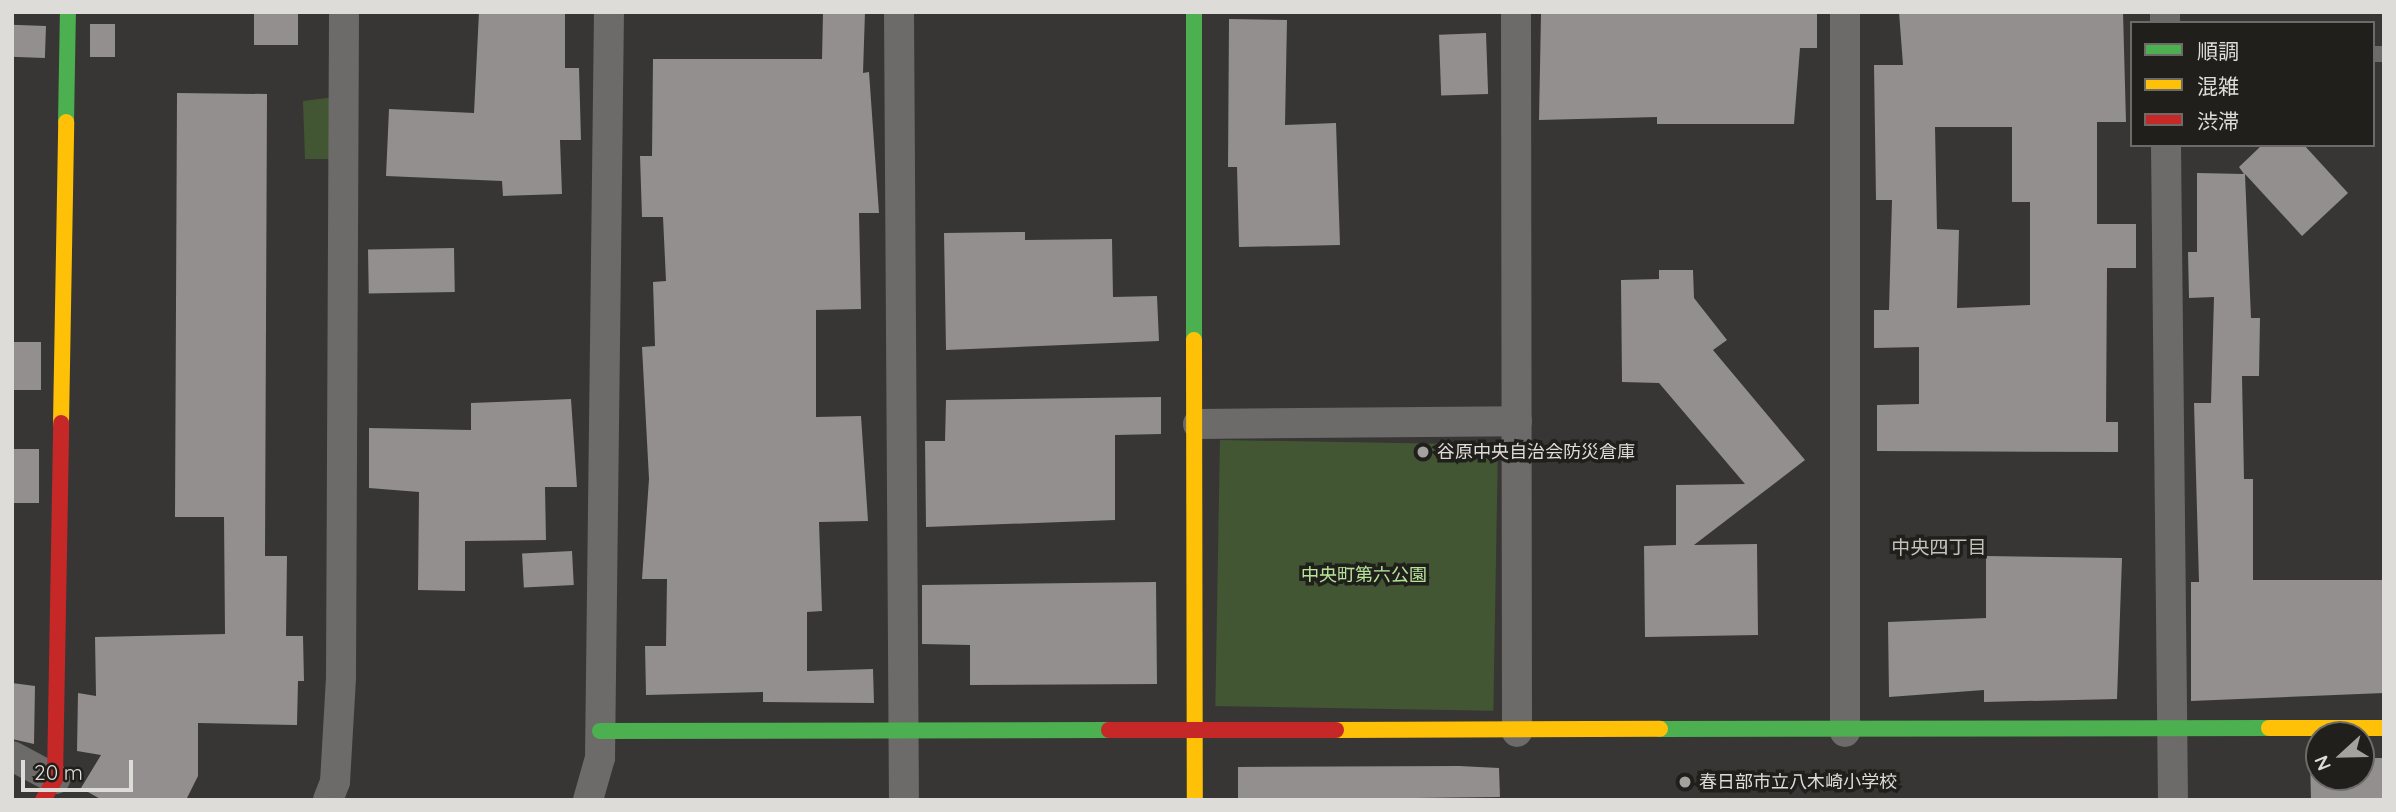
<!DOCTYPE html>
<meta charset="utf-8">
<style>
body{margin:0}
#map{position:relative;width:2396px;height:812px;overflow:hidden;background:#383634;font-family:Quicksand,"Noto Sans JP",sans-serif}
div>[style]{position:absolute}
.green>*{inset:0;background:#425633;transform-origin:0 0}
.building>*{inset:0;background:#928f8e;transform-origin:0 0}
.lane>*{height:16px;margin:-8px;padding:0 8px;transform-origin:8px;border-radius:8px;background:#6c6b69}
.street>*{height:30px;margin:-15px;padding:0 15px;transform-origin:15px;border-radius:15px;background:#6c6b69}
.fast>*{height:16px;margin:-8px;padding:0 8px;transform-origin:8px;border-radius:8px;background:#4caf50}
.slow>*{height:16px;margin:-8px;padding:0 8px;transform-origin:8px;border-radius:8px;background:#ffc107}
.jam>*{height:16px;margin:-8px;padding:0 8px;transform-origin:8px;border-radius:8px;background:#c62828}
.dots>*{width:19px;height:19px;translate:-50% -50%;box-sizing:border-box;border:4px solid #201f1c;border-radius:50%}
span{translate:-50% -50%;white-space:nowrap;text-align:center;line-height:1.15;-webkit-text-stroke:7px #201f1c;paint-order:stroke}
.poi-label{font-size:18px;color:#dedcd8}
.left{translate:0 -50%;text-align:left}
.park-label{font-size:18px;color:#b5e398}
.neighbourhood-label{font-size:19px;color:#c4c1ba}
.frame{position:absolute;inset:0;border:14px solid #dedcd8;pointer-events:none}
.legend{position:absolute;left:2130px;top:21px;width:245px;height:126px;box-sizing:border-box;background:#201f1c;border:2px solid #6c6b67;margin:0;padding:9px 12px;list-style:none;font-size:21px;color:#dedcd8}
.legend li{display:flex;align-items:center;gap:14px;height:35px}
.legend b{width:35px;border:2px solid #6c6b67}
.north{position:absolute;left:2305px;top:721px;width:70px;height:70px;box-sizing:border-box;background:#201f1c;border:2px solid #6c6b67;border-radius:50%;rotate:248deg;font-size:19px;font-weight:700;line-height:28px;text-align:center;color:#dedcd8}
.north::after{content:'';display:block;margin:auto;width:24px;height:32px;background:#a4a29f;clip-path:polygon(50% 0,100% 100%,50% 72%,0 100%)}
.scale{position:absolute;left:21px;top:760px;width:112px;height:32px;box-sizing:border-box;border:4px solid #dedcd8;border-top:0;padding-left:9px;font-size:21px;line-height:24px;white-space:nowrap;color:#dedcd8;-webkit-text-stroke:5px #201f1c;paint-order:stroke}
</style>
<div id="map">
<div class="green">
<i style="clip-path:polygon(335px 97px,333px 159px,305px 159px,303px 101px)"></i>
<i style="left:1220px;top:440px;width:278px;height:266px;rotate:1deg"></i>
</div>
<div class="building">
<i style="left:254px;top:12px;width:44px;height:33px"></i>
<i style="clip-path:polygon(479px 12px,565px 12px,565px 68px,579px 68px,581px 140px,560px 140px,562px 194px,503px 196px,502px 181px,386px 176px,389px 109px,474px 113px)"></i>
<i style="clip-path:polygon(823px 12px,865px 12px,863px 73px,869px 72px,879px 213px,859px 213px,861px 309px,816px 310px,816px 417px,861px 416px,868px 521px,819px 522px,822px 611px,807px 612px,807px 671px,873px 669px,874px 703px,763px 702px,763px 692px,646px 695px,645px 646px,666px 646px,667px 579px,642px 579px,649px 479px,642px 347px,655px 346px,653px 282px,666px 281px,663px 217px,642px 217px,640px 156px,652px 156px,653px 59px,822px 59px)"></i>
<i style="clip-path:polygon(1817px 12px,1817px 48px,1800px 48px,1794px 124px,1657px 124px,1657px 117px,1539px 120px,1541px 14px)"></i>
<i style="clip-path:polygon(evenodd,1899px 12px,2123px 12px,2126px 122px,2097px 122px,2097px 224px,2136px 224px,2136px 268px,2107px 268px,2106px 422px,2118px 422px,2118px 452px,1877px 451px,1877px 405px,1919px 404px,1919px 347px,1874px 348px,1874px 310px,1889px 310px,1892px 200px,1876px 200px,1874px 65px,1903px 65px,1899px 12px,1935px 127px,2012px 127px,2012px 202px,2030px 202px,2030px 305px,1957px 308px,1959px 230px,1937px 229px,1935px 127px)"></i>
<i style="clip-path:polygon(1229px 19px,1287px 20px,1285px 125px,1336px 123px,1340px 245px,1239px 247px,1237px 167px,1228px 167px)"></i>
<i style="left:90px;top:24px;width:25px;height:33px"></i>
<i style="left:46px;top:26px;width:32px;height:34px;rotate:92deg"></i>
<i style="left:1486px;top:33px;width:61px;height:47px;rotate:88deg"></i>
<i style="clip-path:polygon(177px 93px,267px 94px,265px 556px,287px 556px,286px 636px,303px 636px,304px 681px,298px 681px,297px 725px,198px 723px,198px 776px,186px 800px,102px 800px,81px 788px,101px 755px,77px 751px,78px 693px,96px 696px,95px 637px,225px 634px,224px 517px,175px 517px)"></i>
<i style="clip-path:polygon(2262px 145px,2304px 145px,2348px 193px,2302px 236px,2245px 174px,2251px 318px,2260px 318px,2259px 376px,2242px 376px,2244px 479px,2253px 479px,2253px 580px,2384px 580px,2384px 693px,2191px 701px,2191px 582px,2199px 582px,2194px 403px,2211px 403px,2214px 297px,2189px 298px,2188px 252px,2197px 252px,2197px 173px,2244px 174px,2239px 167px)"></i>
<i style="clip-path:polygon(1025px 232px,1025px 240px,1112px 239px,1113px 297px,1157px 296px,1159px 341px,946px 350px,944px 233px)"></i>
<i style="left:454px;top:248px;width:44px;height:86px;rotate:89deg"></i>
<i style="clip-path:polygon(1659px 270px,1693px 270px,1694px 298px,1727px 340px,1713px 350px,1805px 460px,1694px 545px,1757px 544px,1758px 635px,1645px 637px,1644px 546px,1676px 545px,1676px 485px,1745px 484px,1659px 383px,1622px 382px,1621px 280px,1659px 279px)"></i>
<i style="left:12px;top:342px;width:29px;height:48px"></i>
<i style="clip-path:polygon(1161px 397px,1161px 434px,1115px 435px,1115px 520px,926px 527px,925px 441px,945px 441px,946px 400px)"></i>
<i style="clip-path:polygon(571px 399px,577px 487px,545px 487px,546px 540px,465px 541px,465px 591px,418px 590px,419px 492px,369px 488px,369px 428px,471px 430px,471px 403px)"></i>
<i style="left:12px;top:449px;width:27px;height:54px"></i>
<i style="left:572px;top:551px;width:34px;height:50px;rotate:87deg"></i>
<i style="clip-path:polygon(1986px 556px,2122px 558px,2117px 699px,1984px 702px,1984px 690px,1889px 697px,1888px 622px,1986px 618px)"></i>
<i style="clip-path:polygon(1156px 582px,1157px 684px,970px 685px,970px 645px,922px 644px,922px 585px)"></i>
<i style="clip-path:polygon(12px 683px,35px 686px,34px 744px,12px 739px)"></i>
<i style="clip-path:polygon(2361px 758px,2384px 758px,2384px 800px,2311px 800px,2310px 759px,2319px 759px,2319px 777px,2361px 777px)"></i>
<i style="clip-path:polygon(1459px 766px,1499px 768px,1500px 797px,1238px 800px,1238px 767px)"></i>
</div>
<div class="lane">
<i style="left:2373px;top:54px;width:11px"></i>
</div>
<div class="street">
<i style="left:899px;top:12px;width:788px;rotate:89.64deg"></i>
<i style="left:1516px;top:12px;width:720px;rotate:89.92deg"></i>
<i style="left:1845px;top:12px;width:720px;rotate:90deg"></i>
<i style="left:2165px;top:12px;width:11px;rotate:90deg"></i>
<i style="left:2166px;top:145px;width:655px;rotate:89.39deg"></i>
<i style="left:1198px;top:424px;width:319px;rotate:-0.5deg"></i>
<i style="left:12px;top:756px;width:49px;rotate:28.1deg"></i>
<i style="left:328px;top:800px;width:19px;rotate:-69deg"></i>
<i style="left:335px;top:782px;width:105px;rotate:-86.7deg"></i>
<i style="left:341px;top:677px;width:665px;rotate:-89.74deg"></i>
<i style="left:588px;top:800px;width:44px;rotate:-74.1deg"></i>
<i style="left:600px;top:758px;width:746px;rotate:-89.31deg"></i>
</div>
<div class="fast">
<i style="left:1194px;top:12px;width:328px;rotate:90deg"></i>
<i style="left:66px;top:122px;width:110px;rotate:-89deg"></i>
<i style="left:1660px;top:729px;width:609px;rotate:-0.09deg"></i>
<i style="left:600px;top:731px;width:509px;rotate:-0.11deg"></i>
</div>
<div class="slow">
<i style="left:1194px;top:340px;width:460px;rotate:89.9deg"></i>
<i style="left:61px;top:423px;width:301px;rotate:-89deg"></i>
<i style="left:2269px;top:728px;width:115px"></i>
<i style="left:1336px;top:730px;width:324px;rotate:-0.2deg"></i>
</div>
<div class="jam">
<i style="left:1109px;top:730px;width:227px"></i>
<i style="left:43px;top:800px;width:24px;rotate:-60deg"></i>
<i style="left:55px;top:779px;width:356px;rotate:-89deg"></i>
</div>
<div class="dots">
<i style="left:1423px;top:452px;background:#a4a29f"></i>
<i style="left:1685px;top:782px;background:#a4a29f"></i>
</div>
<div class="poi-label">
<span class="left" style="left:1437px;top:452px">谷原中央自治会防災倉庫</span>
<span class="left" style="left:1699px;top:782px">春日部市立八木崎小学校</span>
</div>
<div class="park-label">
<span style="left:1364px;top:575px">中央町第六公園</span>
</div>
<div class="neighbourhood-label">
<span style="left:1939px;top:548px">中央四丁目</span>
</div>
<div class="frame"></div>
<ul class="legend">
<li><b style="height:9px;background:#4caf50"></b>順調</li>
<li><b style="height:9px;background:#ffc107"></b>混雑</li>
<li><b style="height:9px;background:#c62828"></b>渋滞</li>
</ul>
<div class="north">N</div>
<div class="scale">20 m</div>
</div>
